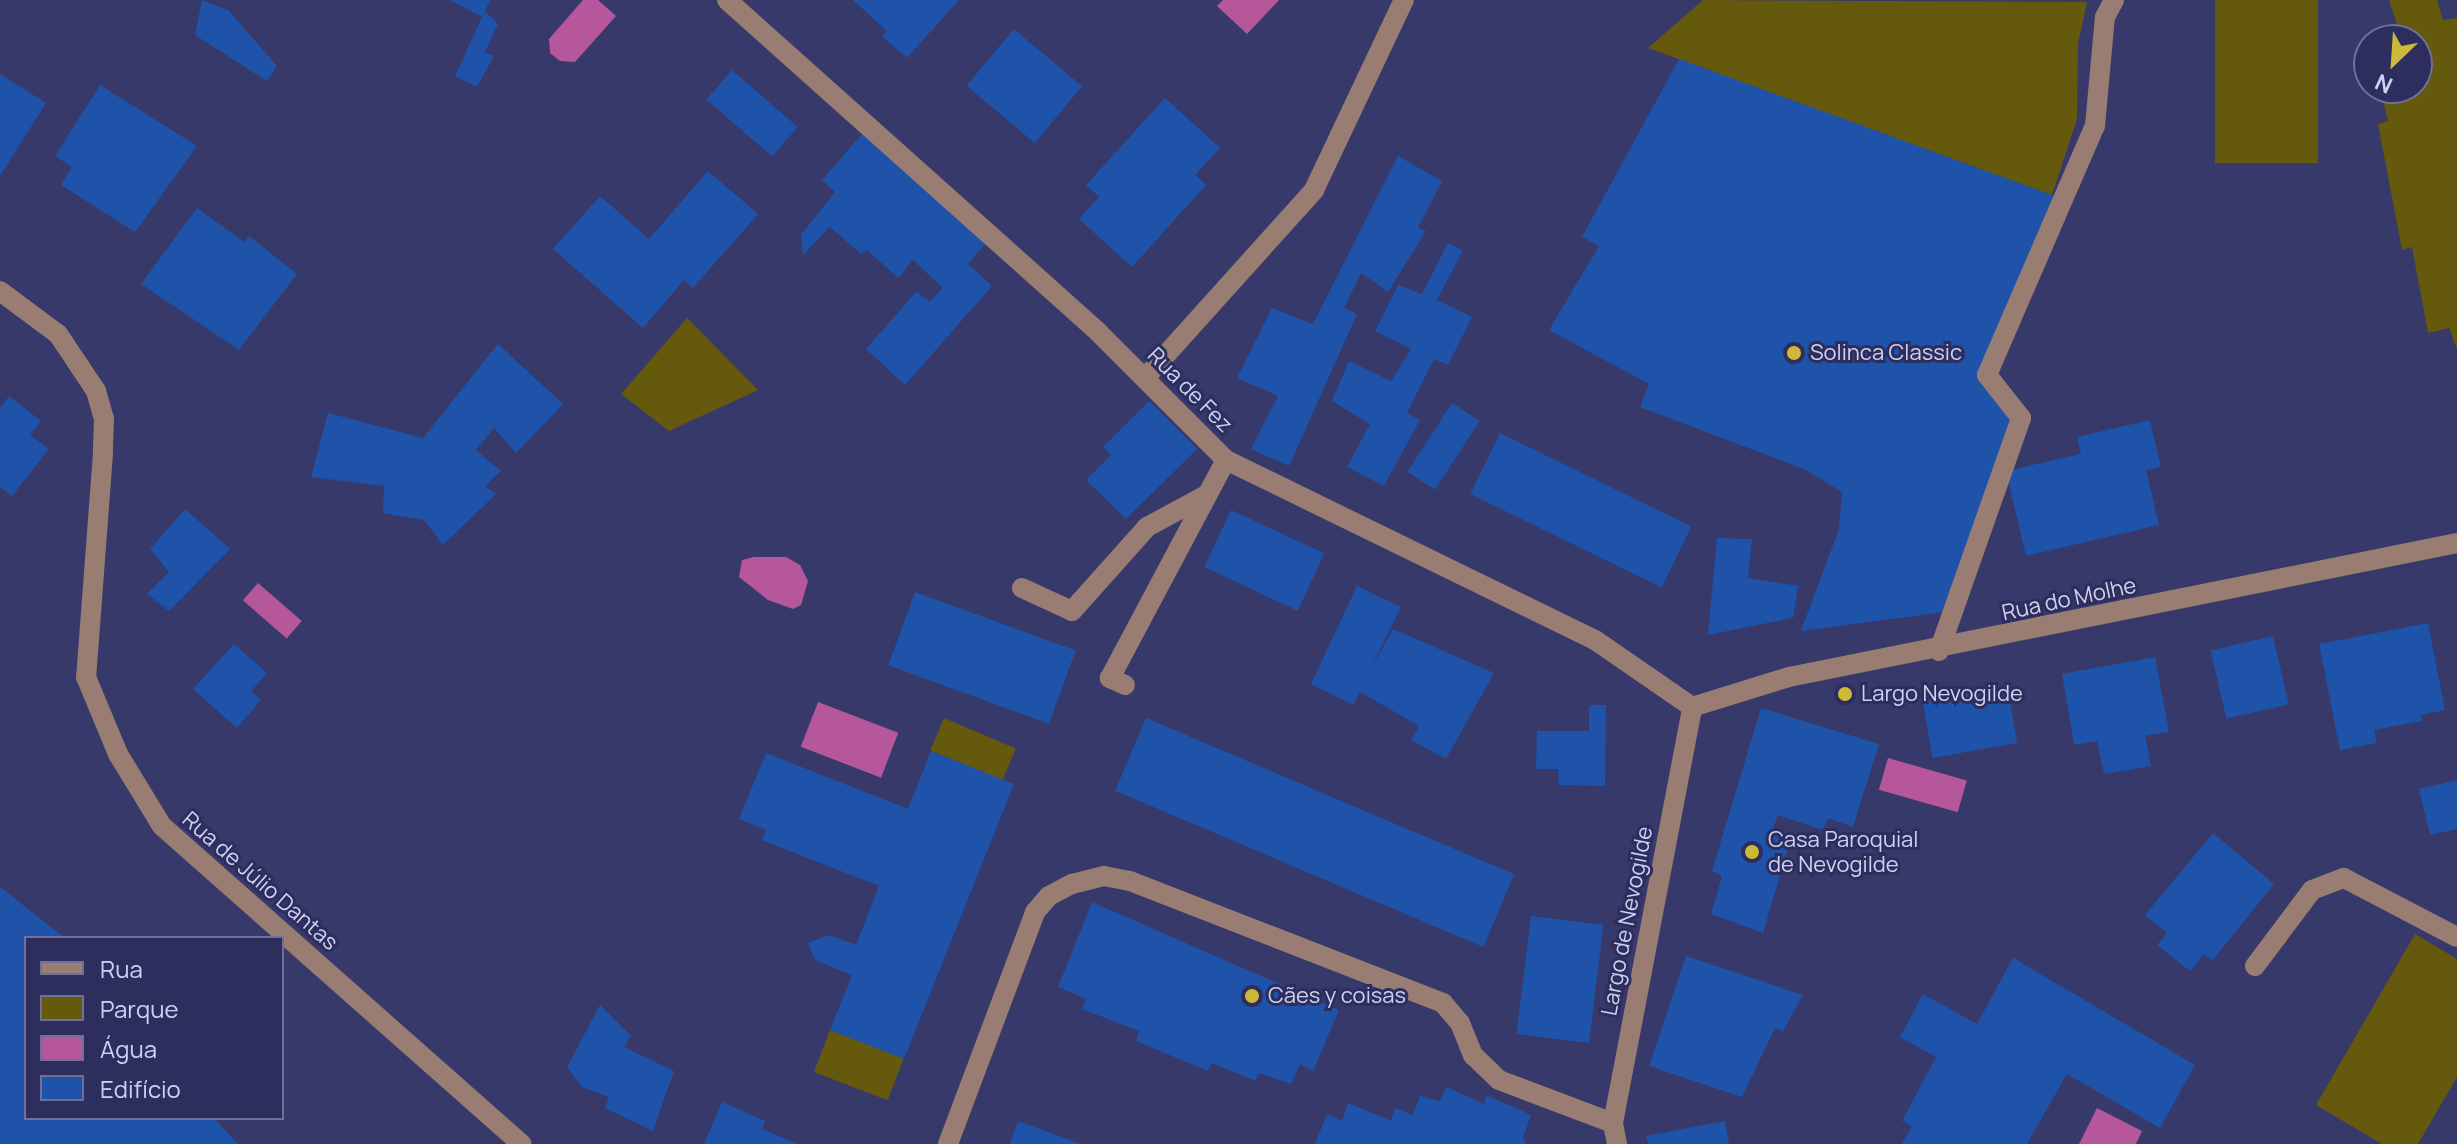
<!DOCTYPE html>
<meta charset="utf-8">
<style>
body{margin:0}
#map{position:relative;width:2457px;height:1144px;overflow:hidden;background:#37396a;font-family:Manrope,sans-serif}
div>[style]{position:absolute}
.green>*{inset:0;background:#65590d;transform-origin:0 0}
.water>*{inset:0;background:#b7579b;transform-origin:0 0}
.building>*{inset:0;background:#1e53a9;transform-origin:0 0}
.minor>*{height:20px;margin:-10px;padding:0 10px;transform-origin:10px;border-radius:10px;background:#997d73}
.dots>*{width:22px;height:22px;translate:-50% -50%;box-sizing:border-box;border:4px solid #2d2e5e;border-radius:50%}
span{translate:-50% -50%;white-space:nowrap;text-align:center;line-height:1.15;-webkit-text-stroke:6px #2d2e5e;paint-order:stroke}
.poi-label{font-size:22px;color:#ced2f0}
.left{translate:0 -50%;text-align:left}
.street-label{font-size:22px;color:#ced2f0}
.legend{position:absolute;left:24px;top:936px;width:260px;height:184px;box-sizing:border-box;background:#2d2e5e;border:2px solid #6d7098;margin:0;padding:10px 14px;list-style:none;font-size:24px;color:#ced2f0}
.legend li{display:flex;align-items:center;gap:16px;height:40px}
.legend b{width:40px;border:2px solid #6d7098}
.north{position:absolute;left:2353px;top:24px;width:80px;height:80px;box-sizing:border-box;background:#2d2e5e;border:2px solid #6d7098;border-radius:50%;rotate:205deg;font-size:22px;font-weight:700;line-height:32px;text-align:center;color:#ced2f0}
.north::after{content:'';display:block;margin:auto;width:28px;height:36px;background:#cdb938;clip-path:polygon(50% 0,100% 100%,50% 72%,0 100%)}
</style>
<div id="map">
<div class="green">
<i style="clip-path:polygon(1703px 0,2087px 2px,2078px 44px,2077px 119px,2052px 195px,1648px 48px)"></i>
<i style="left:2215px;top:0;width:103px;height:163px"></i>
<i style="clip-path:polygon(2389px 0,2437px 0,2443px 20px,2457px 18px,2457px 349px,2449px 328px,2428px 333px,2412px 247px,2402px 250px,2378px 124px,2388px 121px,2380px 88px,2417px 88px,2417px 40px,2369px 40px,2398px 28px)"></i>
<i style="clip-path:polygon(687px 318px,758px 390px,669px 431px,621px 394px)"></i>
<i style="left:944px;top:718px;width:78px;height:35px;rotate:23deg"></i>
<i style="clip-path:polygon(2415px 934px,2457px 959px,2457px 1077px,2418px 1144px,2382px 1144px,2316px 1105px)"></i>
<i style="left:830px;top:1030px;width:79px;height:45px;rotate:21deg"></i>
</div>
<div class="water">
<i style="clip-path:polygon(583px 0,598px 0,616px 16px,575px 62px,560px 61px,550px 53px,549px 39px)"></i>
<i style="clip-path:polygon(1223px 0,1279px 0,1247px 34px,1217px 6px)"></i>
<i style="clip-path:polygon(754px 557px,786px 557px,800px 565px,808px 581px,801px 605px,793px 609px,768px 600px,739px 577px,742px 560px)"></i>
<i style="left:258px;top:583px;width:58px;height:23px;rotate:41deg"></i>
<i style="left:818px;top:702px;width:86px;height:48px;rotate:21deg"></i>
<i style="left:1888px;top:758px;width:82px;height:33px;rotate:16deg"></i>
<i style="clip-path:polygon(2097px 1108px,2142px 1131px,2136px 1144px,2079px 1144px)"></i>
</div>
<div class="building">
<i style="clip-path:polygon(202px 0,228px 10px,277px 66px,267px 81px,195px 35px)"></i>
<i style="clip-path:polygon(450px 0,490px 0,485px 11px,498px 24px,485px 52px,494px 56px,477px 87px,455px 76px,482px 17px)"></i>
<i style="clip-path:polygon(853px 0,959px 0,907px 58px,882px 36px,887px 31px)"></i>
<i style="left:1014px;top:29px;width:89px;height:74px;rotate:40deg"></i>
<i style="clip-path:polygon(1679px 59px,2052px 195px,2064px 205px,1987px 375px,2021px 418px,1952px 611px,1801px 631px,1839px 529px,1842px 492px,1804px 469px,1640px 407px,1649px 384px,1549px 330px,1599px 246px,1582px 237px)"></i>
<i style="left:732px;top:70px;width:87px;height:39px;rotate:41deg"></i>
<i style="clip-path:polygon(0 74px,46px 103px,0 176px)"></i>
<i style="clip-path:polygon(100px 85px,197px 146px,135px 232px,61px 185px,72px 167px,55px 156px)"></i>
<i style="clip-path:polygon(1165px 98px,1220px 148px,1195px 175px,1206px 185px,1132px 267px,1079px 219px,1099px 197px,1086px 185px)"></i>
<i style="clip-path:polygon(862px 134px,986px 243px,968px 264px,992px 286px,905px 385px,866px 349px,916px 292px,930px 301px,943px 288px,913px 260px,898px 278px,867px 250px,861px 254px,830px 227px,803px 255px,801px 235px,835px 192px,822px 180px)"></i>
<i style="clip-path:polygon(1398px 156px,1442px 181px,1418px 228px,1426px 231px,1388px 292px,1361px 273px,1344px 308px,1357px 314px,1289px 466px,1251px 449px,1278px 396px,1237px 378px,1272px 308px,1313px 324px)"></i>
<i style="clip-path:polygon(708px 171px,758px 214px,693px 288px,684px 280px,643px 328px,553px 249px,600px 196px,649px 239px)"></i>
<i style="clip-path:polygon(197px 208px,244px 242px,249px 236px,297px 274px,239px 350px,141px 284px)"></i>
<i style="clip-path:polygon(1448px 243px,1463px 250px,1437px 300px,1472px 317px,1448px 365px,1434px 359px,1407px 413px,1420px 420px,1384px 486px,1347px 467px,1370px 424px,1332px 401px,1349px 361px,1391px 381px,1411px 349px,1375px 331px,1398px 285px,1422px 294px)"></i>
<i style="clip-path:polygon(498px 344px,563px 404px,516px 453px,494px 428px,476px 450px,501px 471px,485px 486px,496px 494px,443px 545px,424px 520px,383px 513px,384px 486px,311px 477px,328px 413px,423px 438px)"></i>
<i style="clip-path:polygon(9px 396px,41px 421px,30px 435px,49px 449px,12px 496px,0 487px,0 408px)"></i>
<i style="clip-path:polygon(1149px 401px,1197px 449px,1126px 519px,1086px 480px,1111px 455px,1103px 447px)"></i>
<i style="left:1452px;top:403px;width:33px;height:82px;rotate:33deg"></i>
<i style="clip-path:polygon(2150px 420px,2161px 467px,2146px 470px,2159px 525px,2026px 556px,2006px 471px,2081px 454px,2077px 437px)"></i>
<i style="left:1500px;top:433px;width:213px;height:68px;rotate:26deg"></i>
<i style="clip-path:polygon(185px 509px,230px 549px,169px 611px,147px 594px,169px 572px,150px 549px)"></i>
<i style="left:1231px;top:510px;width:103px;height:63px;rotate:25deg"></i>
<i style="clip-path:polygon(1717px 538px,1752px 539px,1748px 578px,1798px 586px,1793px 618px,1708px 635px)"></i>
<i style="clip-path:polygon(1357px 586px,1401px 607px,1369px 672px,1393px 629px,1494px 673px,1446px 759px,1411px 740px,1419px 726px,1360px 692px,1353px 705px,1311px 684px)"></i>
<i style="left:915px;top:592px;width:171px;height:78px;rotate:20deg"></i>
<i style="clip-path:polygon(2428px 623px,2445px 710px,2421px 715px,2422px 721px,2374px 730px,2377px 743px,2340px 750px,2319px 644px)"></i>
<i style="left:2273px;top:636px;width:70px;height:64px;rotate:77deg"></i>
<i style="clip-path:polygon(234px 644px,267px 673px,251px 691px,261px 700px,237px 728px,193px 689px)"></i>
<i style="clip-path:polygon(2155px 657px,2169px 732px,2145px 736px,2151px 766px,2104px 774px,2097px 741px,2074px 745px,2062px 674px)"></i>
<i style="left:2007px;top:685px;width:59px;height:86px;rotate:80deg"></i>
<i style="clip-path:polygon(1589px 705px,1606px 705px,1605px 786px,1558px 785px,1559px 769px,1536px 769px,1537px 731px,1589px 731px)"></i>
<i style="clip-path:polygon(1761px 708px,1879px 744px,1853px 827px,1828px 818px,1823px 830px,1778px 815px,1773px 829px,1792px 833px,1763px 933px,1711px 914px,1722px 876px,1712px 871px)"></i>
<i style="left:1146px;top:718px;width:400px;height:79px;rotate:23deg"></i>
<i style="clip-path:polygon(931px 751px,1014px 784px,904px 1059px,830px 1030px,852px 975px,815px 960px,808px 943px,829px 935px,856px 945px,879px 886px,762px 840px,766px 830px,739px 819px,766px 753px,908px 809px)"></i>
<i style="clip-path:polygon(2457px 780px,2457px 829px,2430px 835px,2419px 789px)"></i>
<i style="clip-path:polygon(2213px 833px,2274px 884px,2212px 961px,2204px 954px,2190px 971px,2157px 945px,2167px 933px,2145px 915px)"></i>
<i style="clip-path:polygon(0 887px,65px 938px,26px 938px,26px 1118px,214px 1118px,238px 1144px,0 1144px)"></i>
<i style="clip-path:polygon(1092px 902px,1339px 1010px,1313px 1071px,1300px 1064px,1291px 1084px,1259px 1073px,1255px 1081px,1212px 1063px,1208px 1071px,1136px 1041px,1139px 1031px,1082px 1009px,1086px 999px,1058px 987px)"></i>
<i style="left:1531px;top:916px;width:73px;height:119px;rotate:7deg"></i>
<i style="clip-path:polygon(1686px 956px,1803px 995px,1783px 1031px,1775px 1028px,1742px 1097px,1649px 1066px)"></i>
<i style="clip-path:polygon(2013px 958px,2195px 1065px,2160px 1128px,2067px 1074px,2027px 1144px,1902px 1144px,1912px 1126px,1902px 1121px,1936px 1057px,1900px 1037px,1923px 994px,1977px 1024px)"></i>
<i style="clip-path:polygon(600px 1005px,631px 1036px,624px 1047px,674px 1071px,653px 1131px,605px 1108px,609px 1097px,582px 1087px,567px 1067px)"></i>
<i style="clip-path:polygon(1447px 1087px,1484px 1104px,1486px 1095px,1531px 1115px,1523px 1138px,1527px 1144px,1315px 1144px,1327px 1114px,1342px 1121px,1348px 1103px,1391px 1121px,1395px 1108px,1413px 1115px,1420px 1096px,1439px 1101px)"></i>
<i style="clip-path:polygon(722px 1102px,765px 1121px,762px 1129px,797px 1144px,704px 1144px)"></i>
<i style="clip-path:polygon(1018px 1121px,1081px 1144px,1010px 1144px)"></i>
<i style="clip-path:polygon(1725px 1121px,1729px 1144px,1648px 1144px,1646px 1136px)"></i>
</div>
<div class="minor">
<i style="left:727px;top:0;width:499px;rotate:41.8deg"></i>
<i style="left:1099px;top:333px;width:180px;rotate:45deg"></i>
<i style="left:1226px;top:460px;width:411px;rotate:26deg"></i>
<i style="left:1595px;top:640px;width:118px;rotate:34.6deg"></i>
<i style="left:0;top:291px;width:72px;rotate:36.6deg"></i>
<i style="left:58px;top:334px;width:69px;rotate:56.3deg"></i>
<i style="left:96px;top:391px;width:29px;rotate:74deg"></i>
<i style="left:104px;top:419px;width:34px;rotate:92deg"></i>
<i style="left:103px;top:453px;width:225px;rotate:94.3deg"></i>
<i style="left:86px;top:677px;width:83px;rotate:67.4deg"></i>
<i style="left:118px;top:754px;width:84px;rotate:58.6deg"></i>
<i style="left:162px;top:826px;width:480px;rotate:41.5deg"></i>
<i style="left:1145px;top:378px;width:253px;rotate:-48deg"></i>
<i style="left:1314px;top:190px;width:210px;rotate:-64.7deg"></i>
<i style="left:1022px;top:588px;width:55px;rotate:24.7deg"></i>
<i style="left:1072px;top:611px;width:113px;rotate:-48.2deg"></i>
<i style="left:1147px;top:527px;width:69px;rotate:-28.4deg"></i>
<i style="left:1939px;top:651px;width:247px;rotate:-70.6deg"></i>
<i style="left:2021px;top:418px;width:55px;rotate:-128.3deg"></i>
<i style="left:1987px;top:375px;width:271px;rotate:-66.6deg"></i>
<i style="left:2095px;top:126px;width:109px;rotate:-84.8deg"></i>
<i style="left:2105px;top:17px;width:19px;rotate:-62deg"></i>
<i style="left:1125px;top:685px;width:17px;rotate:-155deg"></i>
<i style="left:1110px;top:678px;width:247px;rotate:-62deg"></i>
<i style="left:1692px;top:707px;width:102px;rotate:-17.2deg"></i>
<i style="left:1789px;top:677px;width:681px;rotate:-11.34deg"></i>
<i style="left:2255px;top:966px;width:95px;rotate:-53.1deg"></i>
<i style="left:2312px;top:890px;width:34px;rotate:-21deg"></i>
<i style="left:2344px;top:878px;width:127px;rotate:27.6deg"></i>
<i style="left:948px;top:1144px;width:248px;rotate:-69.4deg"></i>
<i style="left:1035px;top:912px;width:21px;rotate:-49deg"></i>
<i style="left:1049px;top:896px;width:26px;rotate:-28deg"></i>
<i style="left:1072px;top:884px;width:33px;rotate:-14deg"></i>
<i style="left:1104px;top:876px;width:26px;rotate:11deg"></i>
<i style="left:1130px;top:881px;width:336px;rotate:21.3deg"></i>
<i style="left:1443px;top:1003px;width:26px;rotate:50deg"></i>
<i style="left:1460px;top:1023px;width:35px;rotate:68deg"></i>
<i style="left:1473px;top:1055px;width:36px;rotate:44deg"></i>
<i style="left:1499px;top:1080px;width:122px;rotate:20.7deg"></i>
<i style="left:1617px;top:1144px;width:21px;rotate:-101deg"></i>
<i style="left:1613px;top:1123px;width:423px;rotate:-79.2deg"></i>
</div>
<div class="dots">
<i style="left:1794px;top:353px;background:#cdb938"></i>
<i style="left:1845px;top:694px;background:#cdb938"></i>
<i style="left:1752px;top:852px;background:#cdb938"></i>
<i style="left:1252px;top:996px;background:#cdb938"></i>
</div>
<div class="poi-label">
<span class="left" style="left:1810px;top:353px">Solinca Classic</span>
<span class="left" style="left:1861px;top:694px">Largo Nevogilde</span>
<span class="left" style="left:1768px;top:852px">Casa Paroquial<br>de Nevogilde</span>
<span class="left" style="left:1268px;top:996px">Cães y coisas</span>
</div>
<div class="street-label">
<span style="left:1190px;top:390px;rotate:45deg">Rua de Fez</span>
<span style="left:2069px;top:599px;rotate:-12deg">Rua do Molhe</span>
<span style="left:260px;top:881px;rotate:41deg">Rua de Júlio Dantas</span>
<span style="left:1627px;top:921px;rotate:-79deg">Largo de Nevogilde</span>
</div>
<ul class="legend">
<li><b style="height:10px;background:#997d73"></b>Rua</li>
<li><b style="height:22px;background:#65590d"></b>Parque</li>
<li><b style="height:22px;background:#b7579b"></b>Água</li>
<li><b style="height:22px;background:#1e53a9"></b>Edifício</li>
</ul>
<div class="north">N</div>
</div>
